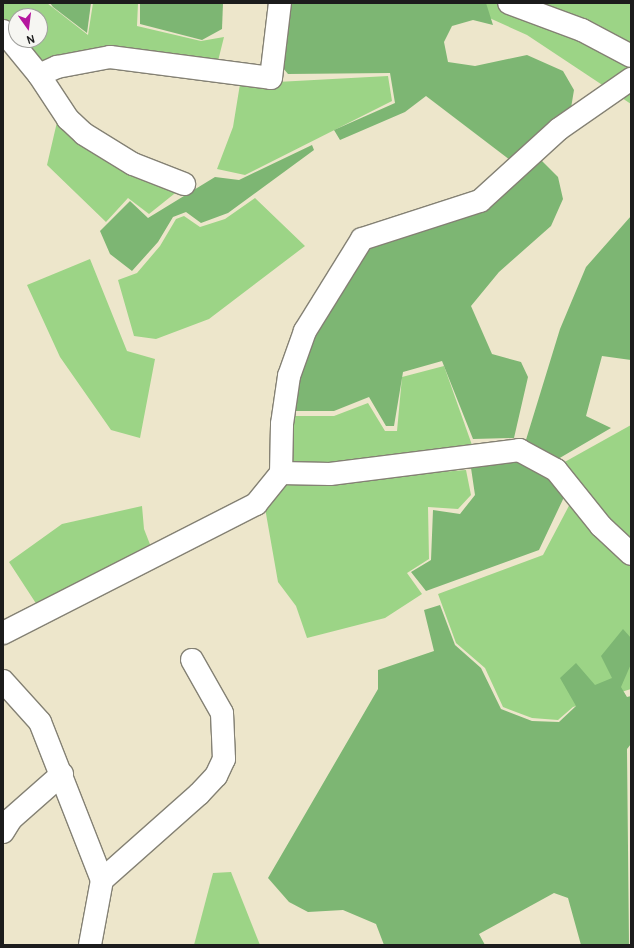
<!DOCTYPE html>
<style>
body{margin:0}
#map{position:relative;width:634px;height:948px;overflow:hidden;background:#ede6cb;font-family:Pangolin,sans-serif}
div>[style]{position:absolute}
.green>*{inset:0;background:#9cd486}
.forest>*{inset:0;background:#7db673}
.roads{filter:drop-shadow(1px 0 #848174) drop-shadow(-1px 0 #848174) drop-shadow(0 1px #848174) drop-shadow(0 -1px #848174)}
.minor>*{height:22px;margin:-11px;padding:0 11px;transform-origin:11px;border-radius:11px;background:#fff}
span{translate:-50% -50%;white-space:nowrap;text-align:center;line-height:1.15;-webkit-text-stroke:4px #f6f6f2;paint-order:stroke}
.frame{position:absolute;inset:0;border:4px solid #1c1c1c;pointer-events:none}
.north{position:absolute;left:8px;top:8px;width:40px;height:40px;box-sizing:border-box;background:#f6f6f2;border:1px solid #9f9f9c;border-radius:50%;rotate:166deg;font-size:11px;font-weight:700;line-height:16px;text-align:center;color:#1c1c1c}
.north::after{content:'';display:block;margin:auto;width:14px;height:18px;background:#b5179e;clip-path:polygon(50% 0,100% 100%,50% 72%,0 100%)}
</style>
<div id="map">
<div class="green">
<i style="clip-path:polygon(3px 3px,47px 3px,88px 35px,93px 3px,138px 3px,137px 26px,201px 41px,224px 37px,217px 65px,46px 68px,20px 40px,40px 40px,40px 16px,16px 16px,16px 34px,3px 19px)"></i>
<i style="clip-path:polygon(456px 3px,631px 3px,631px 104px,527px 35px)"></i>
<i style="clip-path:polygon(388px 76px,392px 101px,245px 175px,217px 169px,233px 127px,240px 84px)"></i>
<i style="clip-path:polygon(57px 122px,179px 190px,149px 214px,128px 198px,106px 222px,47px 165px)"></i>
<i style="clip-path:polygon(255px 198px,305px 246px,209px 319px,156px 339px,134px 336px,118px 280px,137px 273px,160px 246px,176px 219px,184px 216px,200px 227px,225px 219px)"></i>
<i style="clip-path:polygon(90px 259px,127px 351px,155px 359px,140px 438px,111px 430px,60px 357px,27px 285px)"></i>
<i style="clip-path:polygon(444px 366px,472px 445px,329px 467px,286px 463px,290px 416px,334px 416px,368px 403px,385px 431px,397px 431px,402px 377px)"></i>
<i style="clip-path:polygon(631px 425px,631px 544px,561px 464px)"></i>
<i style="clip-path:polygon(466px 470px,471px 495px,458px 509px,428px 507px,429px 559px,407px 573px,422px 594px,385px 618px,307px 638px,296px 606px,278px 582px,265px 508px,286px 484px)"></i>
<i style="clip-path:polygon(572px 500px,631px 564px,631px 689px,573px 707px,558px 720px,532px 718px,503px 707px,485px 668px,456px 643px,438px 594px,543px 555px)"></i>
<i style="clip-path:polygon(142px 506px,144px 529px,151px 547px,39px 608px,9px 562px,62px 524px)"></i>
<i style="clip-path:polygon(231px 872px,260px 945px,194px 945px,213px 873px)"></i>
</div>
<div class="forest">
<i style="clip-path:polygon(50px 3px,91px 3px,87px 33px,53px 7px)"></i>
<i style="clip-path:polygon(140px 3px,223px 3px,222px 29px,202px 40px,140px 24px)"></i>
<i style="clip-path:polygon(289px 3px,486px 3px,493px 25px,473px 20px,452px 26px,444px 42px,448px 62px,475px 66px,527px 55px,563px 71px,574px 90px,570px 114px,514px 163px,426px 96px,405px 112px,340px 140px,334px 130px,395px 103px,390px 73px,288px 74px,283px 68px)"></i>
<i style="clip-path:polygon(312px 145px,314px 150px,228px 213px,201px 223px,186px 212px,173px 217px,158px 242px,132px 271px,110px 254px,100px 231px,130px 201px,148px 218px,215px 177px,239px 180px)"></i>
<i style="clip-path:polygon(541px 160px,558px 177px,563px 199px,551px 226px,499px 272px,471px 306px,492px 354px,521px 362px,528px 377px,514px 438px,473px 439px,442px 361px,403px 372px,394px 426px,386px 426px,369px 397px,334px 411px,291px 411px,307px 346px,354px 266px,378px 241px,486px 210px)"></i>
<i style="clip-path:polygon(631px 216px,631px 360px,602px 356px,586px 416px,611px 428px,558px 459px,525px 443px,560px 329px,586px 267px)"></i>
<i style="clip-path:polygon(519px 461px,551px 476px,566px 493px,539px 550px,426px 591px,411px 572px,431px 560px,433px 510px,460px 514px,475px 495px,471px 468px)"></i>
<i style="clip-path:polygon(440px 605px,455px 645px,481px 668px,501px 709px,532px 721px,559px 722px,576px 706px,560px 678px,576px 663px,595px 685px,612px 678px,601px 656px,623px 629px,631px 638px,631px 664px,621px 687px,627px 697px,631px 696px,631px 744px,627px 749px,629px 945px,581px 945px,568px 898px,554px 893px,479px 934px,485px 945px,384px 945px,376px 924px,343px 910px,308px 912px,289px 902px,268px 878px,378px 689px,378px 670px,434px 651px,424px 610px)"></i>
</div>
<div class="roads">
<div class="minor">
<i style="left:509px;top:3px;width:78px;rotate:20.3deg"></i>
<i style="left:582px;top:30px;width:55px;rotate:28deg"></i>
<i style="left:3px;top:31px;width:57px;rotate:50.7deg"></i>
<i style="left:39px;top:75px;width:53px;rotate:56.6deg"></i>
<i style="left:68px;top:119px;width:22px;rotate:43deg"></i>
<i style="left:84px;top:134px;width:57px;rotate:31.5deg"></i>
<i style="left:133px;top:164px;width:55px;rotate:21.4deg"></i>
<i style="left:39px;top:75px;width:20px;rotate:-24deg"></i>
<i style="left:57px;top:67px;width:54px;rotate:-10.7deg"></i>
<i style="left:110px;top:57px;width:162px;rotate:7.4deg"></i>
<i style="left:271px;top:78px;width:76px;rotate:-83.2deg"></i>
<i style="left:281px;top:473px;width:49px;rotate:1.2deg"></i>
<i style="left:330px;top:474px;width:191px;rotate:-7.2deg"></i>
<i style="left:519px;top:450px;width:42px;rotate:28.4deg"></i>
<i style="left:556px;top:470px;width:72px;rotate:51.2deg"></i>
<i style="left:601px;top:526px;width:41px;rotate:43deg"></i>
<i style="left:3px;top:633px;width:284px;rotate:-27deg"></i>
<i style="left:256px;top:504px;width:40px;rotate:-51deg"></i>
<i style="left:281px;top:473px;width:49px;rotate:-88.8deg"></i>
<i style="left:282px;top:424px;width:49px;rotate:-81.7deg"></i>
<i style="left:289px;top:376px;width:48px;rotate:-70.4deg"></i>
<i style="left:305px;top:331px;width:108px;rotate:-58.2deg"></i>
<i style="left:362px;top:239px;width:124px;rotate:-17.9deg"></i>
<i style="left:480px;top:201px;width:107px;rotate:-42.3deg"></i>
<i style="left:559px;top:129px;width:88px;rotate:-34.8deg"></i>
<i style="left:3px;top:681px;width:55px;rotate:47.9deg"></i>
<i style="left:40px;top:722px;width:170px;rotate:68.6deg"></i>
<i style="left:102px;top:880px;width:66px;rotate:100.5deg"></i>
<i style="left:3px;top:832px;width:15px;rotate:-58deg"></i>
<i style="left:11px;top:819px;width:68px;rotate:-41.4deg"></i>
<i style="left:102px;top:880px;width:130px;rotate:-41.6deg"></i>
<i style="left:199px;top:794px;width:25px;rotate:-47deg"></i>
<i style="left:216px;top:776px;width:19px;rotate:-65deg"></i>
<i style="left:224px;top:759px;width:46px;rotate:-92.5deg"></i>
<i style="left:222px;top:713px;width:61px;rotate:-119.5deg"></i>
</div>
</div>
<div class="frame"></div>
<div class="north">N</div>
</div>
